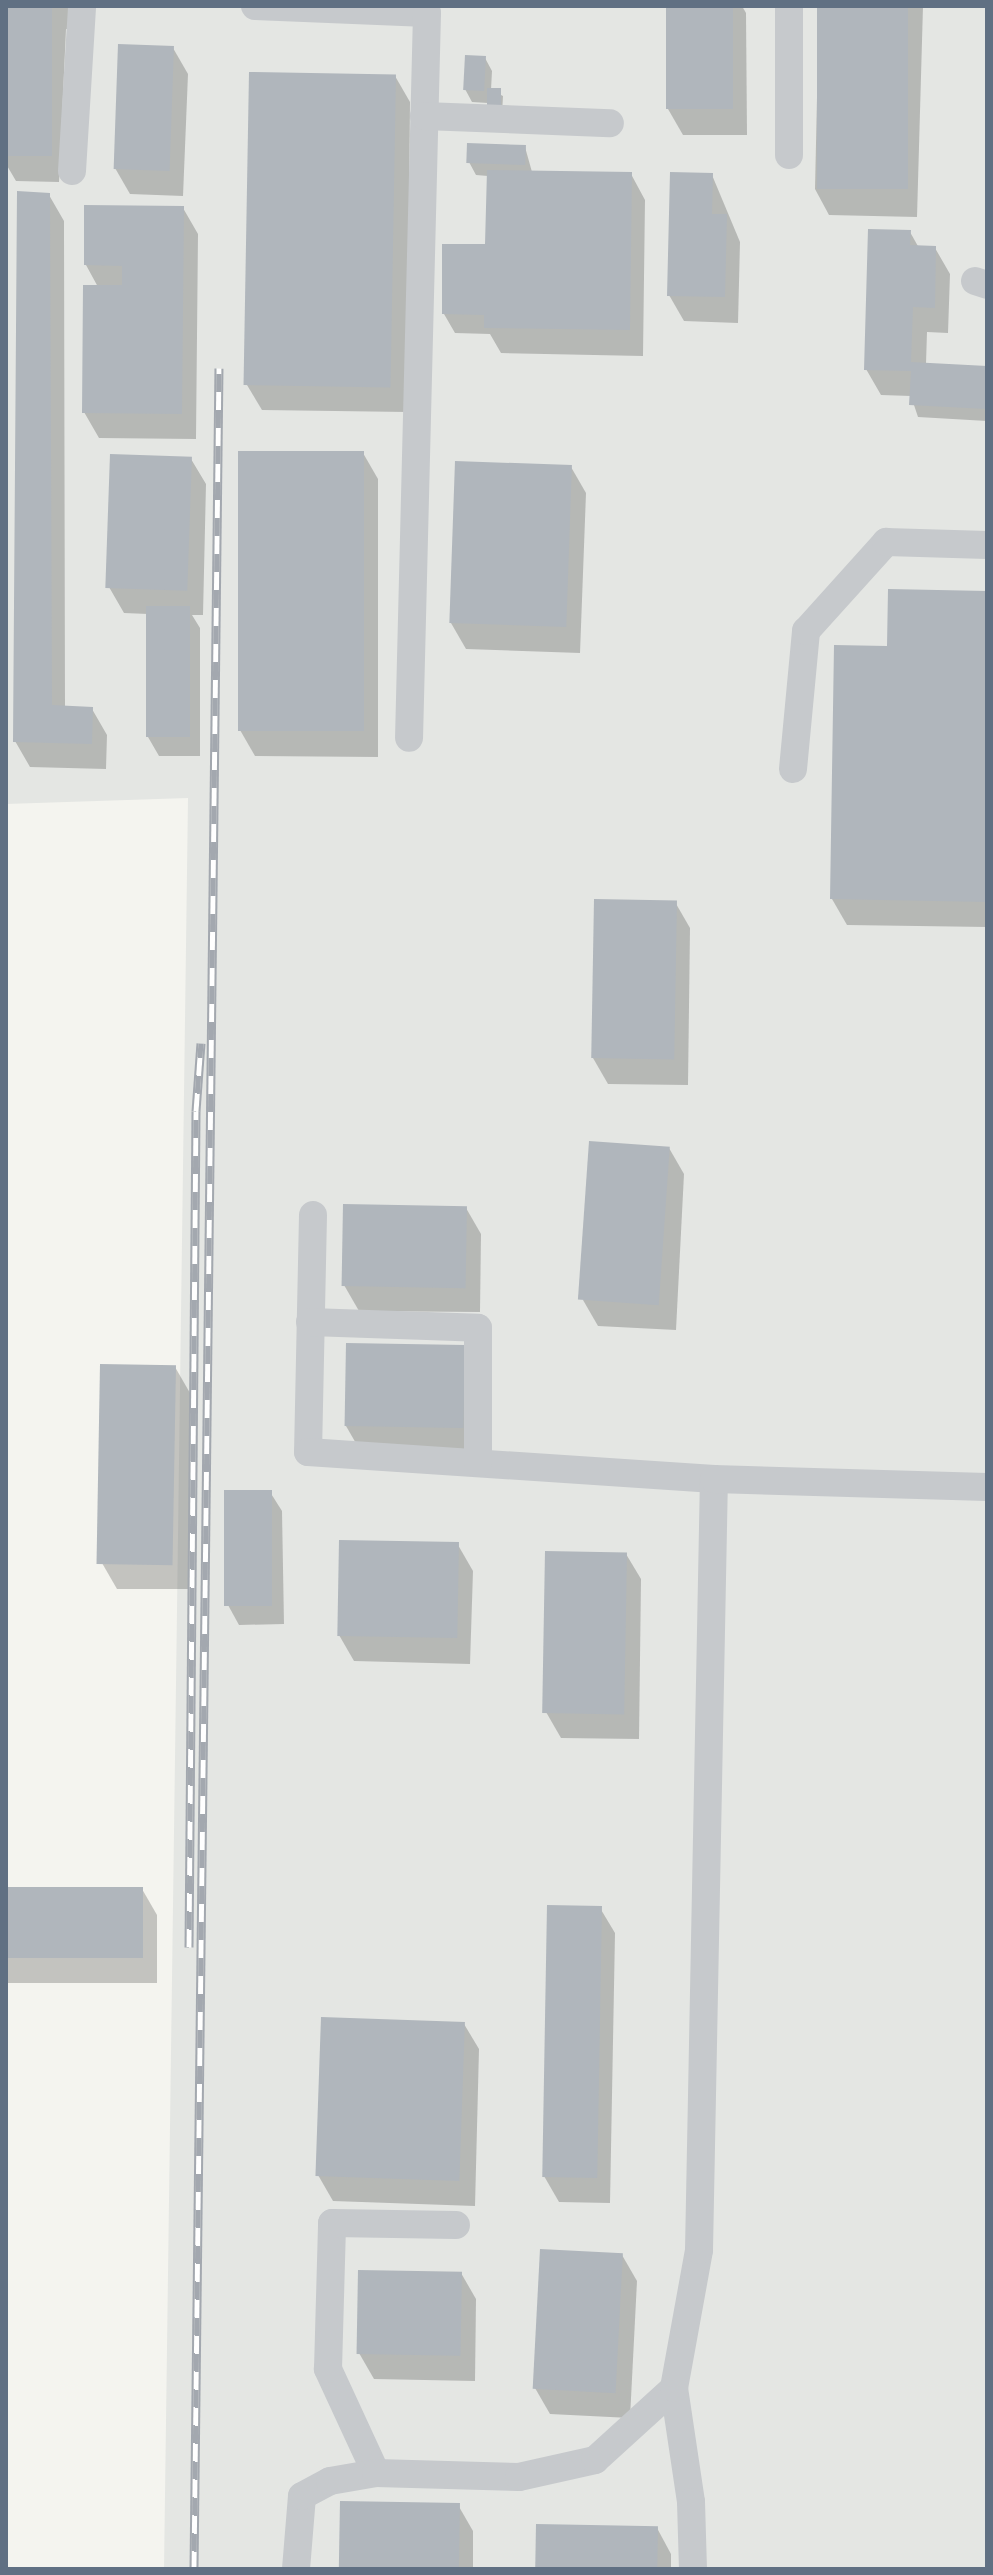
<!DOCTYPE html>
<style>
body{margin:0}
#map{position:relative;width:993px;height:2575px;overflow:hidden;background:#f4f4ef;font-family:"Nunito Sans",sans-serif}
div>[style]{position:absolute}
.built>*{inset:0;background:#e4e6e3}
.shadow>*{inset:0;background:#0003}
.building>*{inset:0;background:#b0b6bc;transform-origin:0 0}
.minor>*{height:28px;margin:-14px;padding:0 14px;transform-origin:14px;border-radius:14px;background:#c6c9cc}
.rail>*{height:9px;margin-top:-4.5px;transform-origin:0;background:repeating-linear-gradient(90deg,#fff 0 18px,#a3a8af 0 36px);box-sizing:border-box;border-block:2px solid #a3a8af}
span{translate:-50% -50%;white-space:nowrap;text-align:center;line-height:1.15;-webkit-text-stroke:8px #fff;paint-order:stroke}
.frame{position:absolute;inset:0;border:8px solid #607083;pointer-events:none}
</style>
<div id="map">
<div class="built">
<i style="clip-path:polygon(6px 6px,987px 6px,987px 2569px,164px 2569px,188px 798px,6px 804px)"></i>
</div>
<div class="shadow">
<i style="clip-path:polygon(6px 6px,82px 6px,82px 29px,66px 29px,59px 182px,16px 181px,6px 164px)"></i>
<i style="clip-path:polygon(668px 6px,742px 6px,746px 13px,747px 135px,683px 135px,668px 109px)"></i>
<i style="clip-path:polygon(819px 6px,923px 6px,917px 217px,829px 215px,815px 189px)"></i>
<i style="clip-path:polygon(173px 48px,188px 74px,183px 196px,130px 194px,115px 168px)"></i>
<i style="clip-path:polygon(485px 58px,492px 71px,491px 90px,503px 96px,502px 114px,488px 103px,472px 102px,465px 89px)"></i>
<i style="clip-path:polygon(395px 76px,410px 102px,407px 412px,262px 410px,247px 385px)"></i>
<i style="clip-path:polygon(525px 147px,532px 172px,631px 174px,645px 200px,643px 356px,501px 353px,490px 334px,455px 333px,444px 314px,487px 253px,488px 176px,476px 175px,469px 162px)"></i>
<i style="clip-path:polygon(712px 175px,740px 242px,738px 323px,684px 321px,669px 295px)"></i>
<i style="clip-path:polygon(49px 195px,64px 221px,65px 708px,92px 709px,107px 735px,106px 769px,30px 767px,15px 741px)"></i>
<i style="clip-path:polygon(183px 208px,198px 234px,196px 439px,99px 438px,84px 412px,98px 287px,86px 265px)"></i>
<i style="clip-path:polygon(910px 232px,919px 248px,935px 248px,950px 274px,948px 333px,927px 332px,926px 364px,987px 368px,987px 421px,918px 417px,911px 396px,881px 395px,866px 369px)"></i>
<i style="clip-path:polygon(363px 453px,378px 479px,378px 757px,255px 756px,240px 730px)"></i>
<i style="clip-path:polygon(191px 459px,206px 484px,203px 615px,192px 615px,200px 628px,200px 756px,159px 756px,148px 737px,148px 614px,124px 613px,109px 587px)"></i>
<i style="clip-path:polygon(571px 467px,586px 493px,580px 653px,466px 649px,451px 623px)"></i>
<i style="clip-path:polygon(987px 593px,987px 927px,847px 925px,832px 899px,889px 648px)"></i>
<i style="clip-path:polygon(675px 902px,690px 928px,688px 1085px,608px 1084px,593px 1058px)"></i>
<i style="clip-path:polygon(669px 1148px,684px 1174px,676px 1330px,598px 1326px,583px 1300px)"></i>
<i style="clip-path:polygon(466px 1208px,481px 1234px,480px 1312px,359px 1311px,344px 1285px)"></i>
<i style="clip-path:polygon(464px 1347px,477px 1454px,361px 1452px,346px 1426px)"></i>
<i style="clip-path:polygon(175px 1367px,190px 1393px,189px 1589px,117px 1589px,102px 1563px)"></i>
<i style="clip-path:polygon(270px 1492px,282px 1511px,284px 1624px,239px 1625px,228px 1605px)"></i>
<i style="clip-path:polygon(458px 1545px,473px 1571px,470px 1664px,354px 1661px,339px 1635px)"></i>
<i style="clip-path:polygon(626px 1554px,641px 1579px,639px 1739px,561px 1738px,546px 1712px)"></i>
<i style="clip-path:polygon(6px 1889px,142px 1889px,157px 1915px,157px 1983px,6px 1983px)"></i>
<i style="clip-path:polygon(600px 1908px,615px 1933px,610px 2203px,559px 2202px,544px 2176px)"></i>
<i style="clip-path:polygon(464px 2024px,479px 2049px,475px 2206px,333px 2201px,318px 2175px)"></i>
<i style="clip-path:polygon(622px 2255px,637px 2281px,630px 2418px,550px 2414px,535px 2388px)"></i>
<i style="clip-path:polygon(461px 2273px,476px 2299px,475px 2381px,374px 2379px,359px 2353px)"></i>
<i style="clip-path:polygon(458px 2505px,473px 2531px,473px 2569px,341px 2569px)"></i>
<i style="clip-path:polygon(657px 2528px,671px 2554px,671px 2569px,538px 2569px)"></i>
</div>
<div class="building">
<i style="left:6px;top:6px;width:46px;height:150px"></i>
<i style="left:666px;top:6px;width:67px;height:103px"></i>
<i style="left:817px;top:6px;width:91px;height:183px"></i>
<i style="left:118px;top:44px;width:56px;height:125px;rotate:2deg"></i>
<i style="left:465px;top:55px;width:21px;height:35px;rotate:3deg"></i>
<i style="left:249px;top:72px;width:147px;height:313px;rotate:1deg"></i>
<i style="left:487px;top:88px;width:14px;height:20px"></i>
<i style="left:467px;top:143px;width:59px;height:20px;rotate:2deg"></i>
<i style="clip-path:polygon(487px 170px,632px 172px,630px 330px,484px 328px,484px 315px,442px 314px,442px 244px,485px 244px)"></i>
<i style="clip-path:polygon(670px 172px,713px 173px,712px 214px,727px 214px,725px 297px,667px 296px)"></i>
<i style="clip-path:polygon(17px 191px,50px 193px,52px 705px,93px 707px,92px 744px,13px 742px)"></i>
<i style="clip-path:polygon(84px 205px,184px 206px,182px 414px,82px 413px,83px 285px,122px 285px,122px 266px,84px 265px)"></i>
<i style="clip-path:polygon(868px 229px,911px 230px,910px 245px,936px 246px,935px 308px,913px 307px,911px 362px,987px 366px,987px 409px,909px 405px,911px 371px,864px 370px)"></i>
<i style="left:238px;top:451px;width:126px;height:280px"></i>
<i style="left:110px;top:454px;width:82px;height:134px;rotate:2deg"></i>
<i style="left:455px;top:461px;width:117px;height:162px;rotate:2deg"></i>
<i style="clip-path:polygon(888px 589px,987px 591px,987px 902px,830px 899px,834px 645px,887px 646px)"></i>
<i style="left:146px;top:606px;width:44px;height:131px"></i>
<i style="left:594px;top:899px;width:83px;height:159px;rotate:1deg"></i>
<i style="left:589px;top:1141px;width:81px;height:159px;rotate:4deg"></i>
<i style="left:343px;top:1204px;width:124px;height:82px;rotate:1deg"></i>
<i style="left:346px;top:1343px;width:119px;height:83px;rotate:1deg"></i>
<i style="left:100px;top:1364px;width:76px;height:200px;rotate:1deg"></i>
<i style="left:224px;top:1490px;width:48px;height:116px"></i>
<i style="left:339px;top:1540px;width:120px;height:96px;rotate:1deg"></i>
<i style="left:545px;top:1551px;width:82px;height:162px;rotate:1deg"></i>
<i style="left:6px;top:1887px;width:137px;height:71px"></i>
<i style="left:547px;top:1905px;width:55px;height:272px;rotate:1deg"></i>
<i style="left:321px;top:2017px;width:144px;height:159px;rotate:2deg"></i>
<i style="left:540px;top:2249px;width:83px;height:140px;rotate:3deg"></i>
<i style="left:358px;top:2270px;width:104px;height:84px;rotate:1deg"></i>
<i style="left:340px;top:2501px;width:120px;height:68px;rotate:1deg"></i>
<i style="left:536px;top:2524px;width:122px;height:45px;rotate:1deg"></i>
</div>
<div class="minor">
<i style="left:255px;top:6px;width:172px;rotate:2.3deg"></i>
<i style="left:427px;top:13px;width:725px;rotate:91.42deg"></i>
<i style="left:789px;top:6px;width:149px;rotate:90deg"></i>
<i style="left:424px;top:116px;width:186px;rotate:2.2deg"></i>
<i style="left:72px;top:171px;width:165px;rotate:-86.5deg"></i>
<i style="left:975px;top:281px;width:13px;rotate:18deg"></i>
<i style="left:793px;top:769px;width:139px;rotate:-84.6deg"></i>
<i style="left:806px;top:631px;width:120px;rotate:-48deg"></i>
<i style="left:886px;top:542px;width:101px;rotate:1.7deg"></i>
<i style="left:313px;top:1215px;width:237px;rotate:91.2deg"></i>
<i style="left:308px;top:1452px;width:407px;rotate:3.8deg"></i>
<i style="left:310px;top:1322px;width:168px;rotate:2deg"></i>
<i style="left:478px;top:1328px;width:135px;rotate:90deg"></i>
<i style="left:674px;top:2388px;width:115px;rotate:81.5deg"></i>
<i style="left:691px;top:2502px;width:67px;rotate:88.3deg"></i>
<i style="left:376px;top:2473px;width:115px;rotate:-114.8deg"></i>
<i style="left:328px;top:2369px;width:146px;rotate:-88.4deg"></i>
<i style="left:332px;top:2223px;width:124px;rotate:0.9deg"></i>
<i style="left:296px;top:2569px;width:73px;rotate:-85.3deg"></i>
<i style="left:302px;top:2496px;width:32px;rotate:-28deg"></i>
<i style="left:330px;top:2481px;width:47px;rotate:-9.9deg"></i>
<i style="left:376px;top:2473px;width:143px;rotate:1.6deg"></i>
<i style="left:519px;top:2477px;width:78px;rotate:-12.6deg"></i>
<i style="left:595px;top:2460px;width:107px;rotate:-42.3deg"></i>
<i style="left:674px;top:2388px;width:140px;rotate:-79.7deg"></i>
<i style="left:699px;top:2250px;width:771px;rotate:-88.89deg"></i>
<i style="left:714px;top:1479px;width:273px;rotate:1.7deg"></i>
</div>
<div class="rail">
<i style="left:189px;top:1947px;width:836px;rotate:-89.52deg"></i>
<i style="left:196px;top:1111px;width:68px;rotate:-85.8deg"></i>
<i style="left:194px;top:2569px;width:2201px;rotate:-89.35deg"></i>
</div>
<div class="frame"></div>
</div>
